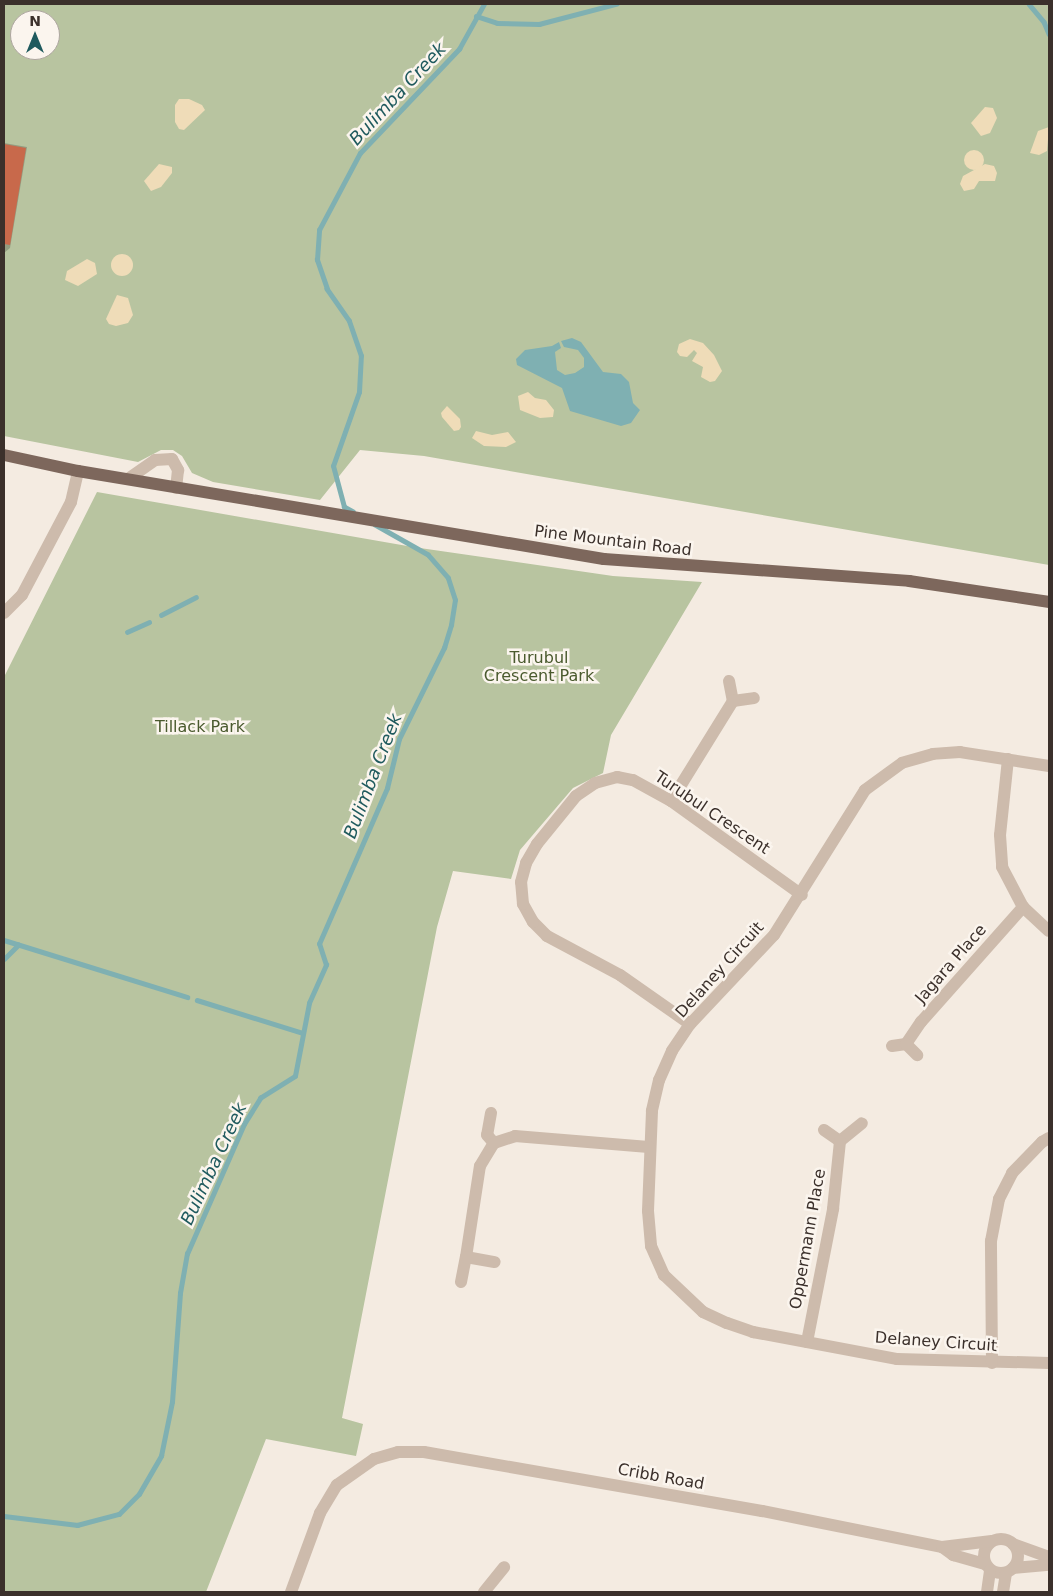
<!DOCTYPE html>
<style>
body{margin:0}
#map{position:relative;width:1053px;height:1596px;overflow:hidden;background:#f4ebe1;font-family:"DejaVu Sans",sans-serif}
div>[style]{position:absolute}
.green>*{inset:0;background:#b8c4a0}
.sand>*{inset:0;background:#efdcb8}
.round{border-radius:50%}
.water>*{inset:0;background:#7fb0b2}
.shadow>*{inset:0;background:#0003}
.stream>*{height:4.5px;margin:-2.25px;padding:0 2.25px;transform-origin:2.25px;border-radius:2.25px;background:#7fb0b2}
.building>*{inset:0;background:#c8694b}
.minor>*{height:12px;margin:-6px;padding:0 6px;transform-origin:6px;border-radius:6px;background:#cdbbac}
.minor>.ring{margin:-6px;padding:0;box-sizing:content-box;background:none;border:12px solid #cdbbac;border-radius:50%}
.major>*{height:12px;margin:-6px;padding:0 6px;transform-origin:6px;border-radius:6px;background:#7d675c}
span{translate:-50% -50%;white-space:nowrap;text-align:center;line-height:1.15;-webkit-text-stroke:5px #fbf5ee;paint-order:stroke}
.street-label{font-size:16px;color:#3b302b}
.park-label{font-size:16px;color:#4a5a2e}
.water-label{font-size:18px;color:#1f5a5e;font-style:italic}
.frame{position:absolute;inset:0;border:5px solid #3b302b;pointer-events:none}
.north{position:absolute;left:10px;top:10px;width:50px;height:50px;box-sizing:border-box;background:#fbf5ee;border:1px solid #aea6a0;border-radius:50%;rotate:0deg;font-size:14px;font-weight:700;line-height:20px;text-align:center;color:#3b302b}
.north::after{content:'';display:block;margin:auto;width:18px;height:22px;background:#1f5a5e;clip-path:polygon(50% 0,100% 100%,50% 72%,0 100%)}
</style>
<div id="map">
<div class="green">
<i style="clip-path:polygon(evenodd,4px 4px,1049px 4px,1049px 565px,424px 456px,360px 450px,320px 500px,213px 482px,192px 473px,182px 456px,173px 450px,161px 450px,138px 462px,4px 436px,4px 4px,20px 20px,50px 20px,50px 50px,20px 50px,20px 20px)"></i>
<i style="clip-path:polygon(97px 492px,413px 547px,613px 576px,702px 582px,611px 735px,603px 773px,573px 788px,520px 850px,511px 879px,453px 871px,437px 927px,342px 1418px,363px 1424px,356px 1456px,266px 1439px,206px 1592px,4px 1592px,4px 677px)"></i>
</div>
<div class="sand">
<i style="clip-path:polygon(179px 99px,189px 99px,202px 105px,205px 110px,184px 130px,179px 129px,175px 122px,175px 105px)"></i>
<i style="clip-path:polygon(985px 107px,993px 108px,997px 118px,990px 133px,981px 136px,971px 123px)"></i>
<i style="clip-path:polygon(1049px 127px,1047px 151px,1039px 155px,1030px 153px,1038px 131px)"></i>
<i class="round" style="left:964px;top:150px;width:20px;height:20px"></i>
<i style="clip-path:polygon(159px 164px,172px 167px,172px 173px,161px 187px,151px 191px,144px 181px)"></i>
<i style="clip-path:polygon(985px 164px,994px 166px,997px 173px,995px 181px,979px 181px,974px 189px,964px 191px,960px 184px,963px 176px)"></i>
<i class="round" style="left:111px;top:254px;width:22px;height:22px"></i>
<i style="clip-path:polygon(87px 259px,95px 263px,97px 274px,78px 286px,65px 280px,67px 271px)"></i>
<i style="clip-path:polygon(117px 295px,128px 298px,133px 315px,128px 323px,116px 326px,109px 324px,106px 319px)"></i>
<i style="clip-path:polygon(690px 339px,703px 343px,714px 355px,722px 371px,715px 381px,710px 382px,701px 377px,703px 367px,692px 361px,697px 353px,694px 350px,687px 357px,680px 356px,677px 352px,679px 344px)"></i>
<i style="clip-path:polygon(528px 392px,535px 398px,546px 400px,554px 410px,553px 417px,540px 418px,520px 410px,518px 396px)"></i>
<i style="clip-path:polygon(447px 406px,460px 419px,461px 427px,459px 430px,454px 431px,442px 417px,441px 413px)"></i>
<i style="clip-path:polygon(476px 431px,492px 435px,508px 432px,516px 442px,506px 447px,484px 446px,472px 438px)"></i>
</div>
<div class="water">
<i style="clip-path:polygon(572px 338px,581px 342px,603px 372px,621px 374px,629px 382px,633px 403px,640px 410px,631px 423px,621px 426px,570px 411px,562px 388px,517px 365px,516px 359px,525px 350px,552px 346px,559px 342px,561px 348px,555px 352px,557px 370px,565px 375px,575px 373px,584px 367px,584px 358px,578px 350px,564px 347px,561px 341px)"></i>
</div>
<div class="shadow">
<i style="clip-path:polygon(4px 143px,27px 147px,10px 248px,4px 253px)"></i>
</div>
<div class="stream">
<i style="left:1029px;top:4px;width:23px;rotate:50deg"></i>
<i style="left:1044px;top:22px;width:13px;rotate:67deg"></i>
<i style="left:476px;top:16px;width:22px;rotate:18deg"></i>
<i style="left:497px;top:23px;width:42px;rotate:1.4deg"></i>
<i style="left:539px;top:24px;width:80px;rotate:-14.6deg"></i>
<i style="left:353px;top:512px;width:10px;rotate:-151deg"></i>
<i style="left:344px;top:507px;width:42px;rotate:-105deg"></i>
<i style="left:333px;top:466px;width:78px;rotate:-70.6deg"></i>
<i style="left:359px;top:392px;width:36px;rotate:-87deg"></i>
<i style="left:361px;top:356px;width:37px;rotate:-109deg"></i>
<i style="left:349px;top:321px;width:39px;rotate:-125deg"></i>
<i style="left:327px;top:289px;width:31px;rotate:-109deg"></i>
<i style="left:317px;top:260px;width:30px;rotate:-86deg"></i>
<i style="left:319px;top:230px;width:87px;rotate:-62deg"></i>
<i style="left:360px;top:153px;width:144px;rotate:-46.4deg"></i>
<i style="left:459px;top:49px;width:51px;rotate:-60.9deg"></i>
<i style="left:161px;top:615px;width:39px;rotate:-27deg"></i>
<i style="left:127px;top:632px;width:24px;rotate:-24deg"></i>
<i style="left:4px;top:940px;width:192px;rotate:17.3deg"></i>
<i style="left:4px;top:959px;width:20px;rotate:-45deg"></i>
<i style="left:197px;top:1000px;width:111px;rotate:17.3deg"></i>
<i style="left:4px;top:1516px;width:74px;rotate:7deg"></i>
<i style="left:77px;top:1525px;width:43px;rotate:-14.7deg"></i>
<i style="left:119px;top:1514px;width:28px;rotate:-45deg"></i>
<i style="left:139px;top:1494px;width:44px;rotate:-59.9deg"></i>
<i style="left:161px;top:1456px;width:55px;rotate:-78.5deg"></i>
<i style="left:172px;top:1402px;width:109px;rotate:-85.8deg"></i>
<i style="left:180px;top:1293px;width:40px;rotate:-80deg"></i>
<i style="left:187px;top:1254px;width:142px;rotate:-66.3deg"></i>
<i style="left:244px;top:1124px;width:31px;rotate:-58deg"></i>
<i style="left:260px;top:1098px;width:41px;rotate:-32.2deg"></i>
<i style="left:295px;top:1076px;width:74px;rotate:-79.1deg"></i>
<i style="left:309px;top:1003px;width:42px;rotate:-65.9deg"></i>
<i style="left:326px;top:965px;width:22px;rotate:-108deg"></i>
<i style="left:319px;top:944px;width:170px;rotate:-66.4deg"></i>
<i style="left:387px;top:788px;width:50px;rotate:-76.2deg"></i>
<i style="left:399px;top:739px;width:102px;rotate:-63.7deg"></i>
<i style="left:444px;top:648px;width:24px;rotate:-73deg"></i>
<i style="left:451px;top:625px;width:25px;rotate:-81deg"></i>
<i style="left:455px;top:600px;width:23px;rotate:-108deg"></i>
<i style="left:448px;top:578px;width:30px;rotate:-131deg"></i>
<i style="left:428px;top:555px;width:61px;rotate:-150.5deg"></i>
</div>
<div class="building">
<i style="clip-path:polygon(4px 144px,26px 148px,10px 245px,4px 244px)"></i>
</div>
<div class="minor">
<i style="left:128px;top:479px;width:33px;rotate:-35deg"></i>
<i style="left:155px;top:460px;width:17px;rotate:-3deg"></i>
<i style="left:172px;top:459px;width:13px;rotate:61deg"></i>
<i style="left:178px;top:470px;width:18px;rotate:96deg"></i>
<i style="left:4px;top:613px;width:25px;rotate:-45deg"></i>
<i style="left:22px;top:595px;width:105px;rotate:-62.2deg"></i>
<i style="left:71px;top:502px;width:32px;rotate:-77deg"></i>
<i style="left:729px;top:681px;width:20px;rotate:79deg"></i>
<i style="left:733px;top:701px;width:21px;rotate:-8deg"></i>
<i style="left:1008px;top:759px;width:76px;rotate:96deg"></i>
<i style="left:1000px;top:835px;width:32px;rotate:86deg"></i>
<i style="left:1002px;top:867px;width:45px;rotate:62.3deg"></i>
<i style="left:1023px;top:907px;width:35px;rotate:43deg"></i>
<i style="left:1049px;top:766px;width:90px;rotate:-171.1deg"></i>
<i style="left:960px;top:752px;width:27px;rotate:176deg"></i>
<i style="left:933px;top:754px;width:32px;rotate:164deg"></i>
<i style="left:902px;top:763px;width:46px;rotate:143.9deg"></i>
<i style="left:865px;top:790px;width:171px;rotate:122.1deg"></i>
<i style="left:774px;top:935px;width:122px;rotate:133.3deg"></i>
<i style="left:690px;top:1024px;width:32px;rotate:124deg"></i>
<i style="left:672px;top:1051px;width:32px;rotate:114deg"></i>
<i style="left:659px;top:1080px;width:32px;rotate:103deg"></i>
<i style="left:652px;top:1111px;width:100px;rotate:92.3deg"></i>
<i style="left:648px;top:1211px;width:35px;rotate:85deg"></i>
<i style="left:651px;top:1246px;width:32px;rotate:66deg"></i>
<i style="left:664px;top:1275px;width:54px;rotate:43.5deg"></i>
<i style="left:703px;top:1312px;width:26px;rotate:25deg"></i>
<i style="left:727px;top:1323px;width:28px;rotate:19deg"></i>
<i style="left:753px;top:1332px;width:147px;rotate:10.6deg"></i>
<i style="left:897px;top:1359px;width:152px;rotate:1.5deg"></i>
<i style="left:671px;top:801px;width:118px;rotate:-58.2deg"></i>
<i style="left:690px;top:1024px;width:85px;rotate:-145deg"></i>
<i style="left:620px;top:975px;width:83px;rotate:-151.9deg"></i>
<i style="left:547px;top:936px;width:20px;rotate:-135deg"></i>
<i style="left:533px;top:922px;width:21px;rotate:-119deg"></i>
<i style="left:523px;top:904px;width:22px;rotate:-95deg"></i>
<i style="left:521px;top:882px;width:20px;rotate:-75deg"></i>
<i style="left:526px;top:863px;width:22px;rotate:-60deg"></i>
<i style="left:537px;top:844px;width:62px;rotate:-50.9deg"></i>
<i style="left:576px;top:796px;width:23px;rotate:-34deg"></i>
<i style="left:595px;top:783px;width:23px;rotate:-15deg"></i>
<i style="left:617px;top:777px;width:16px;rotate:11deg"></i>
<i style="left:633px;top:780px;width:43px;rotate:28.9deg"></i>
<i style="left:671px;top:801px;width:161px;rotate:35.7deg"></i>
<i style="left:906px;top:1044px;width:27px;rotate:-56deg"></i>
<i style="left:921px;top:1022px;width:154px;rotate:-48.4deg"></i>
<i style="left:892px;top:1046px;width:14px;rotate:-8deg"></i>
<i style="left:906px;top:1044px;width:16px;rotate:45deg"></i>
<i style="left:491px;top:1113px;width:22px;rotate:100deg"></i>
<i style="left:487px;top:1135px;width:11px;rotate:49deg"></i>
<i style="left:824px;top:1130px;width:19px;rotate:35deg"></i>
<i style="left:840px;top:1141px;width:28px;rotate:-39deg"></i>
<i style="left:466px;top:1257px;width:92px;rotate:-81.3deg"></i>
<i style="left:480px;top:1166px;width:27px;rotate:-59deg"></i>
<i style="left:494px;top:1143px;width:22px;rotate:-18deg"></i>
<i style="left:515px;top:1136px;width:134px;rotate:4.7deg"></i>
<i style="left:461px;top:1282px;width:25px;rotate:-79deg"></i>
<i style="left:466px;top:1257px;width:29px;rotate:10deg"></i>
<i style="left:807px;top:1342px;width:136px;rotate:-78.9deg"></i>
<i style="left:833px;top:1209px;width:68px;rotate:-84.1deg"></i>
<i style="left:992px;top:1363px;width:122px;rotate:-90.5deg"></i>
<i style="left:991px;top:1241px;width:43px;rotate:-79.2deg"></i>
<i style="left:999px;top:1199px;width:29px;rotate:-63deg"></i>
<i style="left:1012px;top:1173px;width:43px;rotate:-45.9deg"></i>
<i style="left:1042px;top:1142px;width:8px;rotate:-30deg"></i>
<i class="ring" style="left:984px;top:1539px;width:22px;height:22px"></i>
<i style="left:1013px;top:1544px;width:38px;rotate:20deg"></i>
<i style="left:942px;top:1547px;width:14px;rotate:36deg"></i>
<i style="left:953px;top:1555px;width:33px;rotate:16deg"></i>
<i style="left:1013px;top:1568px;width:36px;rotate:-5deg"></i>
<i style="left:291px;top:1592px;width:84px;rotate:-69.8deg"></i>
<i style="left:320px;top:1513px;width:33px;rotate:-59deg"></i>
<i style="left:337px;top:1485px;width:45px;rotate:-35.1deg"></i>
<i style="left:374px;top:1459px;width:25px;rotate:-16deg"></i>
<i style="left:398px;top:1452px;width:26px"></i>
<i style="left:424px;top:1452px;width:343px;rotate:9.9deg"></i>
<i style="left:762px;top:1511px;width:184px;rotate:11.3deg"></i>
<i style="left:942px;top:1547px;width:50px;rotate:-6.8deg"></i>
<i style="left:484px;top:1592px;width:32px;rotate:-51deg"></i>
<i style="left:987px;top:1592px;width:22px;rotate:-82deg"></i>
<i style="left:1003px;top:1592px;width:19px;rotate:-81deg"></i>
</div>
<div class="major">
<i style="left:4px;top:455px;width:76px;rotate:12.2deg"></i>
<i style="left:78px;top:471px;width:533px;rotate:9.5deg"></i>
<i style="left:604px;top:559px;width:306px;rotate:4.1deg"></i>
<i style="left:909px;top:581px;width:142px;rotate:8.5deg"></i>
</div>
<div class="street-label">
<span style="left:613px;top:541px;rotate:7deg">Pine Mountain Road</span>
<span style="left:712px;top:813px;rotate:34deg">Turubul Crescent</span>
<span style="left:951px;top:964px;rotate:-49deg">Jagara Place</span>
<span style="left:720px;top:970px;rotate:-48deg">Delaney Circuit</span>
<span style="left:808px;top:1239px;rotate:-80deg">Oppermann Place</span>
<span style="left:936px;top:1342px;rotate:4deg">Delaney Circuit</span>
<span style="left:661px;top:1477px;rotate:10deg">Cribb Road</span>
</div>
<div class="park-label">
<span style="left:539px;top:667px">Turubul<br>Crescent Park</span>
<span style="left:200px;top:727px">Tillack Park</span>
</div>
<div class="water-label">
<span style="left:398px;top:94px;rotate:-47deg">Bulimba Creek</span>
<span style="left:373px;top:776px;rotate:-69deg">Bulimba Creek</span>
<span style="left:214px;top:1164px;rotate:-65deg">Bulimba Creek</span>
</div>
<div class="frame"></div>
<div class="north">N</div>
</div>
